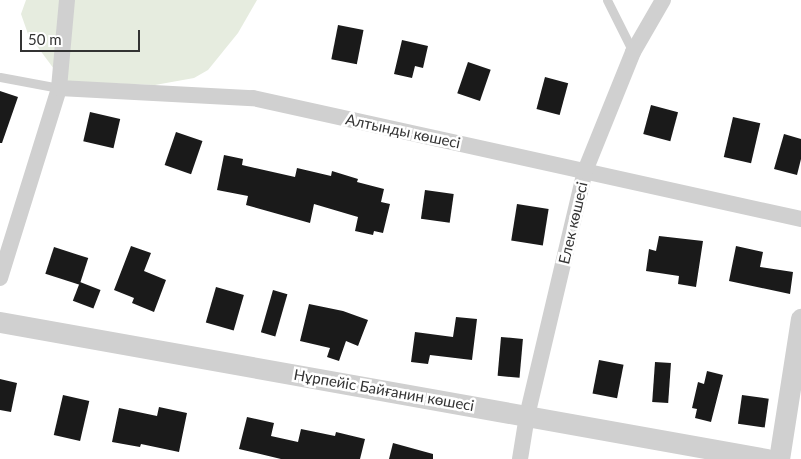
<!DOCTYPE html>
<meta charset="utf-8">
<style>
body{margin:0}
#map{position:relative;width:801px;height:459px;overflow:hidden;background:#fff;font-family:Lato,sans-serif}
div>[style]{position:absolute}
.green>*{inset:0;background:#e6ecdf}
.building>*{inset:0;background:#1a1a1a;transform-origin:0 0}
.service>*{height:9px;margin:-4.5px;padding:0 4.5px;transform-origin:4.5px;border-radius:4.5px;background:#d0d0d0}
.minor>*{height:16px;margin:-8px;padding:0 8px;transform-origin:8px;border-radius:8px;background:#d0d0d0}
.tertiary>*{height:21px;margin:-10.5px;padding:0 10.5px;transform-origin:10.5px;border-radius:10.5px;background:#d0d0d0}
span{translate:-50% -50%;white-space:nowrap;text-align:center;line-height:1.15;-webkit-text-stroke:5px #fff;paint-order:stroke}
.street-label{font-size:15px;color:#333}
.scale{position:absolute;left:20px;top:30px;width:120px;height:22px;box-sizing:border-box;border:2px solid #333;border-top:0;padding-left:6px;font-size:15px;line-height:18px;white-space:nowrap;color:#333;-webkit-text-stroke:4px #fff;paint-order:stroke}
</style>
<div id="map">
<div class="green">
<i style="clip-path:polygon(26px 0,257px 0,238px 33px,208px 70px,194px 78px,155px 85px,69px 82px,54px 69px,28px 34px,21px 14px)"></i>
</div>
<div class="building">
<i style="left:338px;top:25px;width:26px;height:35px;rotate:11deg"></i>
<i style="clip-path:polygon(402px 40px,428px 46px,423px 68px,415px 66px,412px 78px,394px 74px)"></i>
<i style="left:468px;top:62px;width:24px;height:33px;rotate:19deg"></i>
<i style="left:545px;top:77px;width:24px;height:33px;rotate:15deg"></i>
<i style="clip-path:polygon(0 91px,18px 97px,2px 143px,0 143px)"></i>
<i style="left:651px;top:105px;width:28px;height:30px;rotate:15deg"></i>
<i style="left:90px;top:112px;width:31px;height:30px;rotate:13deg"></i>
<i style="left:733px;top:117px;width:28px;height:41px;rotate:13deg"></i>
<i style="left:176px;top:132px;width:28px;height:35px;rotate:19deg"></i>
<i style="clip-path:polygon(784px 134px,801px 139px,801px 159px,797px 175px,774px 169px)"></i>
<i style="clip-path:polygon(224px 155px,243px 159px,242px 165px,295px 177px,297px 168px,331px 176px,332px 171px,358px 179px,357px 182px,384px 189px,381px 202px,390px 204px,383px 233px,374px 231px,373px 235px,355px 231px,358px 217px,314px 204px,310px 223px,246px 205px,248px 196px,217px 190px)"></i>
<i style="left:425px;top:190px;width:29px;height:29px;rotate:8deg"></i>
<i style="left:517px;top:204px;width:32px;height:37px;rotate:9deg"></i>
<i style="clip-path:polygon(659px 236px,703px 241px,696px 287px,678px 284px,679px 276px,646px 271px,649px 249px,656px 251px)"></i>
<i style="clip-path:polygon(131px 246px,151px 253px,144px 271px,166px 280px,154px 312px,132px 303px,134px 298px,114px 290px)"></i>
<i style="clip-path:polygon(736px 246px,763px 252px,760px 267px,793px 272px,790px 294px,729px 281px)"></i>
<i style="left:54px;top:247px;width:36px;height:28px;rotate:18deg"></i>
<i style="left:80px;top:282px;width:22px;height:20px;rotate:21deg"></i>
<i style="left:216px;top:287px;width:29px;height:37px;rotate:16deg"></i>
<i style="left:273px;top:290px;width:15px;height:44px;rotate:16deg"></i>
<i style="clip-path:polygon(309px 304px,343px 311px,368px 320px,358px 346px,346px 341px,339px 361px,327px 357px,330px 348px,300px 341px)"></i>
<i style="clip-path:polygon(456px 317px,477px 319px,472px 360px,430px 355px,428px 364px,411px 362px,415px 332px,453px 337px)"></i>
<i style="left:501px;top:337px;width:22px;height:39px;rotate:5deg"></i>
<i style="left:599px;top:360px;width:25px;height:34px;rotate:11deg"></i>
<i style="left:655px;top:362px;width:16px;height:40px;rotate:4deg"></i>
<i style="clip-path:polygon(707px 371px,723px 375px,711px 422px,695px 418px,697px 409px,692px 408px,698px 382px,704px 384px)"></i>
<i style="clip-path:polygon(0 379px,17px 383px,11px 412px,0 410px)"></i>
<i style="left:63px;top:395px;width:27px;height:41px;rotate:13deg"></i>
<i style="left:742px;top:395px;width:27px;height:29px;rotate:8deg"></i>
<i style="clip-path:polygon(159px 407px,187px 413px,179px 452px,141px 444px,140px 447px,112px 442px,119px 408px,157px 416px)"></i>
<i style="clip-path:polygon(247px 417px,274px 423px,271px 436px,298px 442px,301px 429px,335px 436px,336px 432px,365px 439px,360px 459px,281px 459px,239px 449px)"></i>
<i style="clip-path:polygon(393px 443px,433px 454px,433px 459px,389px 459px)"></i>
</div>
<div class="service">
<i style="left:607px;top:0;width:58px;rotate:63.4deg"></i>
<i style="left:0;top:77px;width:60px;rotate:10.6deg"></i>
</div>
<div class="minor">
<i style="left:59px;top:88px;width:194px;rotate:3deg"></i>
<i style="left:253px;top:98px;width:561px;rotate:12.45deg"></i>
<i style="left:0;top:278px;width:199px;rotate:-72.7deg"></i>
<i style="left:59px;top:88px;width:88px;rotate:-84.8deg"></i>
<i style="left:520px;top:459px;width:44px;rotate:-80.8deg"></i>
<i style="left:527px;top:416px;width:252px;rotate:-76.7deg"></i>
<i style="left:585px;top:171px;width:128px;rotate:-68deg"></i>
<i style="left:633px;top:52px;width:60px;rotate:-60deg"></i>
</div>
<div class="tertiary">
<i style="left:0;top:322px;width:779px;rotate:10.13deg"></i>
<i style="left:779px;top:459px;width:142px;rotate:-81.1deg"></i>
</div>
<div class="street-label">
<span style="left:403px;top:131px;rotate:12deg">Алтынды көшесі</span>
<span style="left:573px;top:223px;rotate:-77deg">Елек көшесі</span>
<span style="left:384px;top:390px;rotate:10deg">Нұрпейіс Байғанин көшесі</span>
</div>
<div class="scale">50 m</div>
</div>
